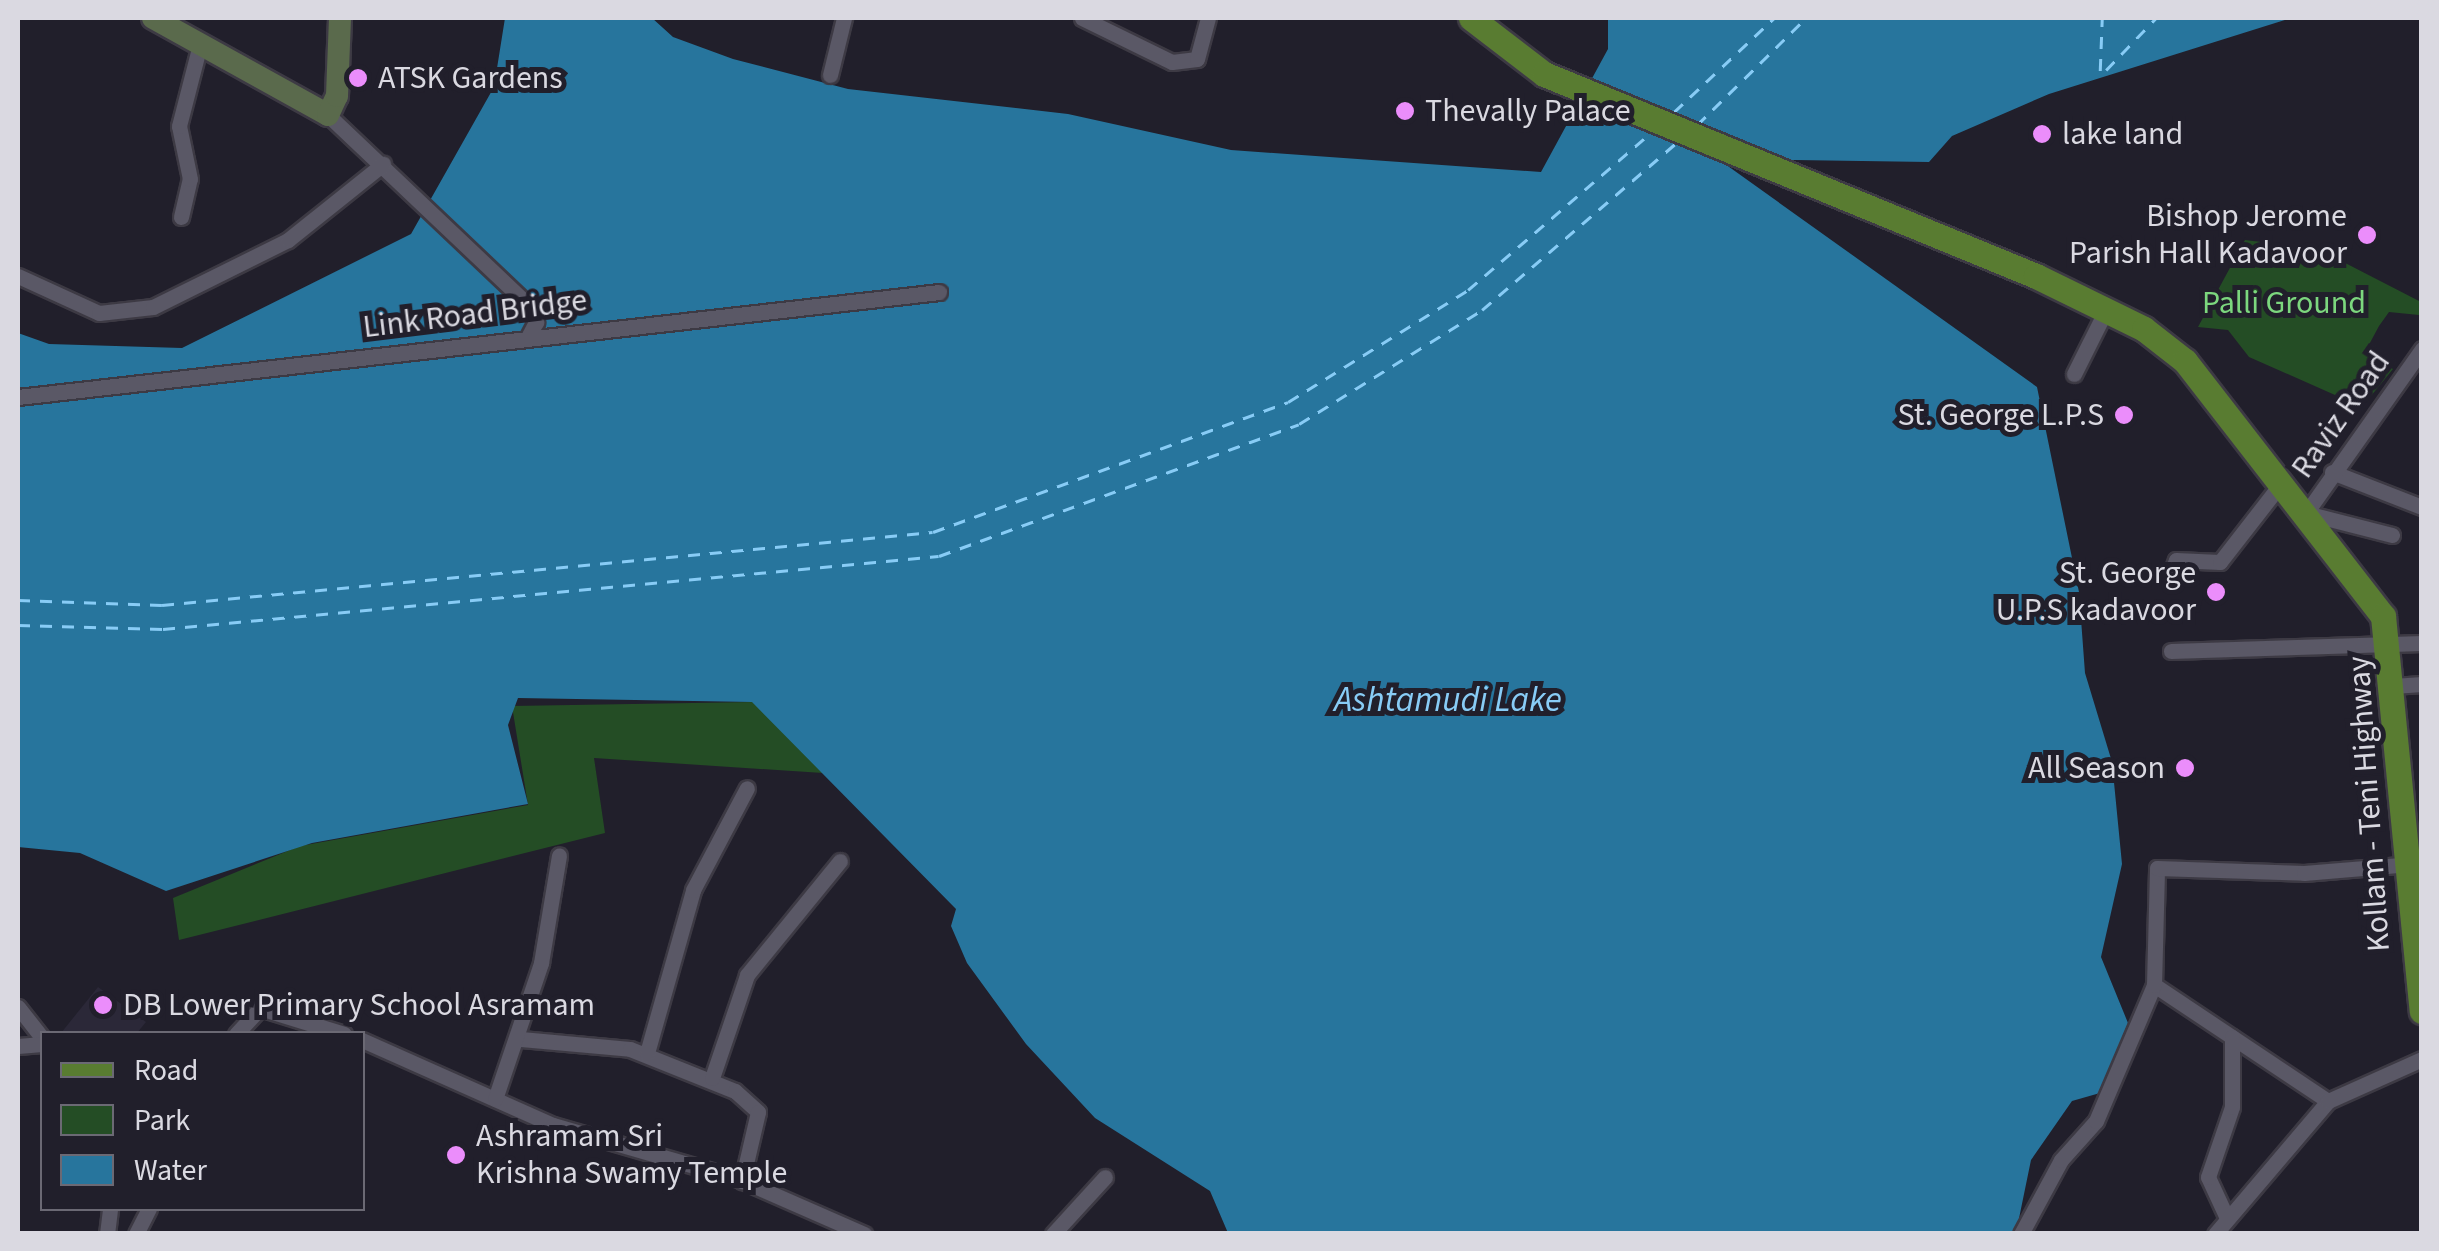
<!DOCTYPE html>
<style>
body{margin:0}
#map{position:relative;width:2439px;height:1251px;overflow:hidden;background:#211f2b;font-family:"Source Sans 3",sans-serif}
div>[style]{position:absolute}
.built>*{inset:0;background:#2b2838}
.green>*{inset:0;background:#244d25}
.water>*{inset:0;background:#27759d}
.ferry>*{height:2.5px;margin-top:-1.25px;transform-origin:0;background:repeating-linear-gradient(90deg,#88ccf6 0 12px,transparent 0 22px)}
.roads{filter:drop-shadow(2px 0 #3d3a44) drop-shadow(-2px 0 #3d3a44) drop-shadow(0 2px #3d3a44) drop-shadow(0 -2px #3d3a44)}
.street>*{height:15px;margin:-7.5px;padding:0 7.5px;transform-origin:7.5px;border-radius:7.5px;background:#5a5866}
.secondary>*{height:22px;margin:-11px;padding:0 11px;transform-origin:11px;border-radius:11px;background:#5a6a4c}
.primary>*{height:25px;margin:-12.5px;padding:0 12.5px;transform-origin:12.5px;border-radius:12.5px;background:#597c31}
.dots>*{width:28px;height:28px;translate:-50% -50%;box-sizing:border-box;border:5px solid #211f2b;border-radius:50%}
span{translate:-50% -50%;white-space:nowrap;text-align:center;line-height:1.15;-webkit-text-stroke:10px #211f2b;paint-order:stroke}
.poi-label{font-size:32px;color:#dad9e1}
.left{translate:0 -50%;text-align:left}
.right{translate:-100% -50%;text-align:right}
.park-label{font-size:32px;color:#7cd77e}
.street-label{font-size:32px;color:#dad9e1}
.water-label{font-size:35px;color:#88ccf6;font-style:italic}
.frame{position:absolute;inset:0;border:20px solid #dad9e1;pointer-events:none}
.legend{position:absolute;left:40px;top:1031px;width:325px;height:180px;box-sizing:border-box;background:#211f2b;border:2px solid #6b6974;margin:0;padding:12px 18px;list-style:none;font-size:30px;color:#dad9e1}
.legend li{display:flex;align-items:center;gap:20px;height:50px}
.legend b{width:50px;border:2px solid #6b6974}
</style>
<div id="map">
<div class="built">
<i style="clip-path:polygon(98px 987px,146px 1022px,137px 1033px,61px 1033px)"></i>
</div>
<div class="green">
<i style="clip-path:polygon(2245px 240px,2318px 249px,2421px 302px,2419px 315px,2389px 312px,2379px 326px,2364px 354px,2393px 369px,2362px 407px,2249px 357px,2228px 330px,2198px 327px)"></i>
<i style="clip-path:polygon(753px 702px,823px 773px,594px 758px,605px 833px,179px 940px,173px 898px,300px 846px,528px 805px,512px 706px)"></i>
</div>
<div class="water">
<i style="clip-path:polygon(505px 18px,652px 18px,673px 37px,733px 59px,848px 89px,1068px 114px,1231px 150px,1541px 172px,1608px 49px,1608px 18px,2291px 18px,2049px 94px,1952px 136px,1929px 162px,1718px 159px,2037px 387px,2079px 592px,2085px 673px,2112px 762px,2122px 864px,2101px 957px,2128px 1023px,2100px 1093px,2072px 1101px,2031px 1160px,2016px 1233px,1228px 1233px,1210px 1191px,1095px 1118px,1026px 1044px,967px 963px,951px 926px,956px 909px,752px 702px,518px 698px,508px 725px,528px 804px,312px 843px,166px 891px,80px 853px,18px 847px,18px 333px,49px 344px,182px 348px,411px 234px,494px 87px)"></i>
</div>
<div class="ferry">
<i style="left:2106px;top:70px;width:72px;rotate:-46.1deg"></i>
<i style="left:2100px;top:71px;width:53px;rotate:-87.8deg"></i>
<i style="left:1674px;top:112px;width:137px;rotate:-43.2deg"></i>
<i style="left:1697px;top:125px;width:153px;rotate:-44.5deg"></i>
<i style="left:18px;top:600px;width:144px;rotate:2deg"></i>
<i style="left:162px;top:605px;width:774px;rotate:-5.41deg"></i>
<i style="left:933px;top:532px;width:378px;rotate:-20.1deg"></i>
<i style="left:1288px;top:402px;width:212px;rotate:-31.9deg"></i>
<i style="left:1468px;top:290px;width:244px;rotate:-40.7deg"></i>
<i style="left:18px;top:625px;width:145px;rotate:1.6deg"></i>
<i style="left:163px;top:629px;width:779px;rotate:-5.37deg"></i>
<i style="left:939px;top:556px;width:383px;rotate:-20.1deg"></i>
<i style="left:1299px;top:424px;width:216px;rotate:-31.9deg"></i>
<i style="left:1482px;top:310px;width:256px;rotate:-40.7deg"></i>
</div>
<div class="roads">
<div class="street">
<i style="left:1082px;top:18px;width:100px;rotate:26.1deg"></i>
<i style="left:1172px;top:62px;width:25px;rotate:-7deg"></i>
<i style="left:1197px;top:59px;width:42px;rotate:-75deg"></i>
<i style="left:830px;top:75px;width:59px;rotate:-76.2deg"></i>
<i style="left:328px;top:115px;width:269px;rotate:43.5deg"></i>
<i style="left:523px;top:300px;width:26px;rotate:59deg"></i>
<i style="left:536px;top:322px;width:15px;rotate:118deg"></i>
<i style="left:181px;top:217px;width:39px;rotate:-77deg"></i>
<i style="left:190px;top:179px;width:54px;rotate:-101.7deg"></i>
<i style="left:179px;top:126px;width:81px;rotate:-75.6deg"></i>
<i style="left:18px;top:276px;width:89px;rotate:24.6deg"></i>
<i style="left:99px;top:313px;width:54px;rotate:-6.3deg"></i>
<i style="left:153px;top:307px;width:151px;rotate:-26.4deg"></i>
<i style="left:288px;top:240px;width:122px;rotate:-38.7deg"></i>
<i style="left:2074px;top:374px;width:72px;rotate:-63.4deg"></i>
<i style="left:18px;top:397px;width:927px;rotate:-6.5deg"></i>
<i style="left:2332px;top:472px;width:97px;rotate:21.3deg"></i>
<i style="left:2392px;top:535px;width:89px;rotate:-165.7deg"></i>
<i style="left:2306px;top:513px;width:201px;rotate:-54.7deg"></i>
<i style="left:2169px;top:579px;width:20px;rotate:-70deg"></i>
<i style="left:2176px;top:560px;width:44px;rotate:2.6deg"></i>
<i style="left:2220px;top:562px;width:103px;rotate:-52.1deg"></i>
<i style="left:2171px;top:651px;width:251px;rotate:-1.8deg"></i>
<i style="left:2393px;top:686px;width:29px;rotate:-4deg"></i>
<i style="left:2154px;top:985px;width:209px;rotate:33.7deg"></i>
<i style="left:18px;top:1007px;width:39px;rotate:52deg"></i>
<i style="left:236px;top:1034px;width:35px;rotate:-47deg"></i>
<i style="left:260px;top:1008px;width:88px;rotate:17.2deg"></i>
<i style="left:521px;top:1039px;width:109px;rotate:5.2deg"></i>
<i style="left:630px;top:1049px;width:113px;rotate:21.8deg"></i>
<i style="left:735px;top:1091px;width:31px;rotate:42deg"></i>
<i style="left:758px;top:1112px;width:71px;rotate:103.1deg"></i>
<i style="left:362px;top:1040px;width:209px;rotate:24deg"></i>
<i style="left:553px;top:1125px;width:191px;rotate:16.2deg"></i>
<i style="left:736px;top:1178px;width:140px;rotate:23.6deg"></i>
<i style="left:18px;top:1046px;width:24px;rotate:-5deg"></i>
<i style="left:647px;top:1053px;width:169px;rotate:-74.2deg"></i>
<i style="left:693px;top:890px;width:115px;rotate:-62.1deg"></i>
<i style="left:712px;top:1078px;width:109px;rotate:-71.2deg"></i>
<i style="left:747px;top:975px;width:147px;rotate:-50.8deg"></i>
<i style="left:495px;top:1099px;width:144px;rotate:-71.3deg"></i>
<i style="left:541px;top:963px;width:109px;rotate:-80.5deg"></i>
<i style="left:2227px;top:1218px;width:45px;rotate:-114.9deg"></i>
<i style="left:2208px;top:1177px;width:74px;rotate:-71.1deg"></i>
<i style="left:2232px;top:1107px;width:70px;rotate:-90deg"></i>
<i style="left:107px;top:1234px;width:26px;rotate:-83deg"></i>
<i style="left:136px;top:1234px;width:29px;rotate:-63deg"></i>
<i style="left:1053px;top:1234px;width:77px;rotate:-47.6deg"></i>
<i style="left:2021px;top:1234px;width:84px;rotate:-61.6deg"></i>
<i style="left:2061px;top:1160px;width:52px;rotate:-48.1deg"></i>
<i style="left:2096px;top:1121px;width:148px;rotate:-66.9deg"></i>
<i style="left:2154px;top:985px;width:117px;rotate:-88.5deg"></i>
<i style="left:2157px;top:868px;width:147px;rotate:1.9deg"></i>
<i style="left:2304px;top:873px;width:118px;rotate:-4.8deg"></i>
<i style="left:2215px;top:1234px;width:175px;rotate:-49.6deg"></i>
<i style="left:2328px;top:1101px;width:103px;rotate:-24.1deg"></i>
</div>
<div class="secondary">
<i style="left:153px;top:18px;width:200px;rotate:29deg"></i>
<i style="left:328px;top:115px;width:21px;rotate:-65deg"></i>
<i style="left:337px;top:96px;width:78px;rotate:-87.8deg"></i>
</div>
<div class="primary">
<i style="left:1471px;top:18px;width:92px;rotate:37.5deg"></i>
<i style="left:1544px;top:74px;width:532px;rotate:22.32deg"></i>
<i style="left:2036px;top:276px;width:120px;rotate:26.1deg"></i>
<i style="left:2144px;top:329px;width:52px;rotate:38deg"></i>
<i style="left:2185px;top:361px;width:323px;rotate:52.2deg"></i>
<i style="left:2383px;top:616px;width:397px;rotate:84.4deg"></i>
</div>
</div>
<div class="dots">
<i style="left:358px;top:78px;background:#eb8dfb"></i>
<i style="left:1405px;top:111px;background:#eb8dfb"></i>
<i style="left:2042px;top:134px;background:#eb8dfb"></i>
<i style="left:2367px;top:235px;background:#eb8dfb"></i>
<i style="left:2124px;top:415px;background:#eb8dfb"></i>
<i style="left:2216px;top:592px;background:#eb8dfb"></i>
<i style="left:2185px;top:768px;background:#eb8dfb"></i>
<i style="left:103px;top:1005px;background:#eb8dfb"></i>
<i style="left:456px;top:1155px;background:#eb8dfb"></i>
</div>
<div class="poi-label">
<span class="left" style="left:378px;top:78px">ATSK Gardens</span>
<span class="left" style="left:1425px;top:111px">Thevally Palace</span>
<span class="left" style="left:2062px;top:134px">lake land</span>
<span class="right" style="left:2347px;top:235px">Bishop Jerome<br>Parish Hall Kadavoor</span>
<span class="right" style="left:2104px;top:415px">St. George L.P.S</span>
<span class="right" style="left:2196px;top:592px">St. George<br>U.P.S kadavoor</span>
<span class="right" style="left:2165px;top:768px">All Season</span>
<span class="left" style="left:123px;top:1005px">DB Lower Primary School Asramam</span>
<span class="left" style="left:476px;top:1155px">Ashramam Sri<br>Krishna Swamy Temple</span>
</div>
<div class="park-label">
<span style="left:2284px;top:303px">Palli Ground</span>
</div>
<div class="street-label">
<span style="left:475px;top:314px;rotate:-7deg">Link Road Bridge</span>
<span style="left:2341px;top:415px;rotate:-55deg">Raviz Road</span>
<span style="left:2369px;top:804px;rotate:-94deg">Kollam - Teni Highway</span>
</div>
<div class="water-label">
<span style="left:1448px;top:700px">Ashtamudi Lake</span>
</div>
<div class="frame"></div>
<ul class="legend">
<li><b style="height:12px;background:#597c31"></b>Road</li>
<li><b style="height:28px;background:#244d25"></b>Park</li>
<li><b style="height:28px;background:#27759d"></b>Water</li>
</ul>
</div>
